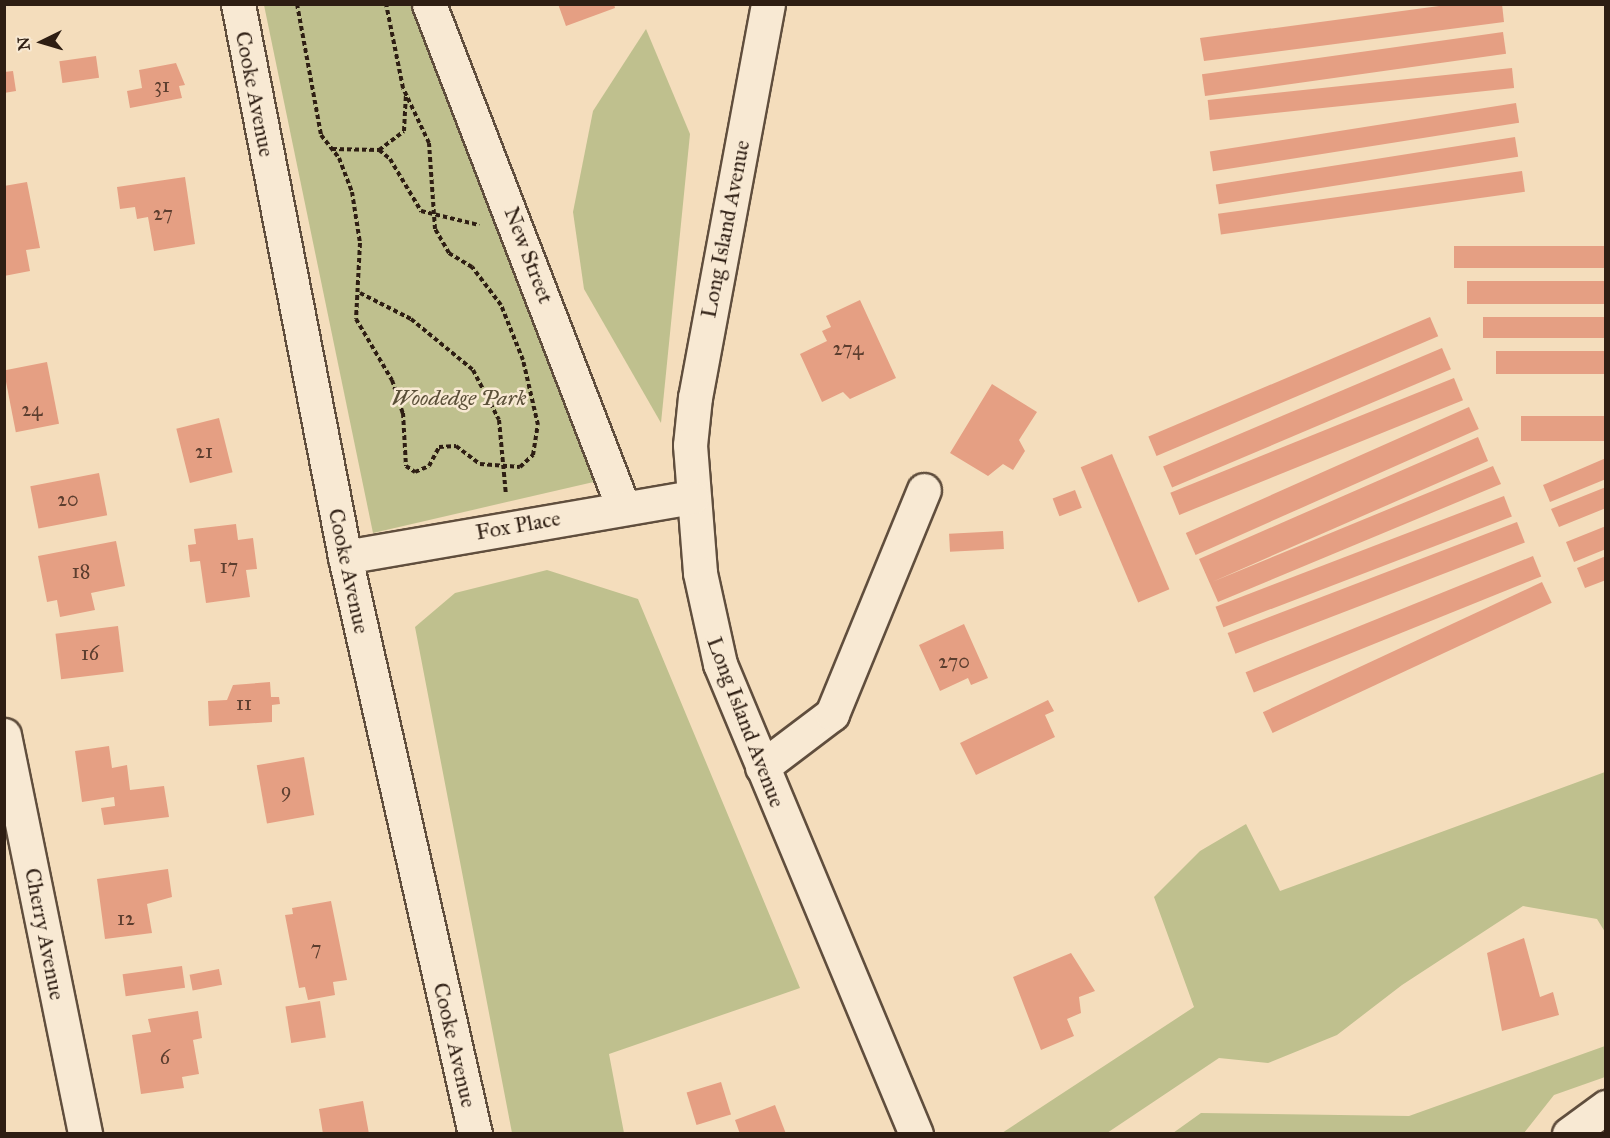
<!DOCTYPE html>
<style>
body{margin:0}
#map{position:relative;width:1610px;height:1138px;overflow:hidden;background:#f4ddbc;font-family:"IM FELL Great Primer",serif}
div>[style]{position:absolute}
.green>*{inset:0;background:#bfc08e}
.building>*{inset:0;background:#e59f83;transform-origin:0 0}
.path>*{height:4px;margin-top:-2px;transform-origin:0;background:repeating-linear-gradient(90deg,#2e1e13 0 4.5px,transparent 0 7.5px)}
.roads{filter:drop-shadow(2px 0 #604e3d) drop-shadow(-2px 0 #604e3d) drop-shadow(0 2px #604e3d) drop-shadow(0 -2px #604e3d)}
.minor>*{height:33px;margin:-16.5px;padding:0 16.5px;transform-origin:16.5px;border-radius:16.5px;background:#f8e9d3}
span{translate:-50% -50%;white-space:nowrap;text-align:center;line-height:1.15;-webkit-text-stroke:5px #f8e9d3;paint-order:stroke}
.number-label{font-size:20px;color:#5c3e2f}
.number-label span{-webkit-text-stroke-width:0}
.street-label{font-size:22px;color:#2e1e13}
.park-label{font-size:22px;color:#5a4f38;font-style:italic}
.frame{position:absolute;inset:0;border:6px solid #2e1e13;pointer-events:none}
.north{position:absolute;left:12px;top:12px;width:60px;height:60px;-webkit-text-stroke:4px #f8e9d3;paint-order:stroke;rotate:265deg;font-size:16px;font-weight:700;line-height:24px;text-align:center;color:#2e1e13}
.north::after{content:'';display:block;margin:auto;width:21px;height:27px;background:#2e1e13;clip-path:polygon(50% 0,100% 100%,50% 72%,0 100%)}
</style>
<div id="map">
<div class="green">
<i style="clip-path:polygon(264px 5px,427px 5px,611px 478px,373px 533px)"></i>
<i style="clip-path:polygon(646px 29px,690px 134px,661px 423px,584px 289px,573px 212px,593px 111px)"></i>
<i style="clip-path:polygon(547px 570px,638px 599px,800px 988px,609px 1054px,624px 1133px,512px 1133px,415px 627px,455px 593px)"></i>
<i style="clip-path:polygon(1605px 772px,1605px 932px,1597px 919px,1523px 906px,1402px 985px,1337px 1035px,1268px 1063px,1219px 1058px,1107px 1133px,1002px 1133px,1194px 1007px,1154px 897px,1200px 851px,1246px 824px,1280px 891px)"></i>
<i style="clip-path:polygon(1605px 1046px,1605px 1077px,1554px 1095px,1524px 1133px,1173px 1133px,1201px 1113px,1409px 1116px)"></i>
</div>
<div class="building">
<i style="clip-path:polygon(558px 4px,614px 4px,615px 8px,566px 26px)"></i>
<i style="clip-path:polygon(1454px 4px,1502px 4px,1504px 22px,1204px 61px,1200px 38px)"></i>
<i style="left:1503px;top:32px;width:22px;height:304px;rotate:82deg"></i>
<i style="left:96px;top:56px;width:22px;height:37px;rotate:82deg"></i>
<i style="clip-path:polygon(176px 63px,185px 85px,179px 86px,182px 98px,130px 108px,127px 91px,142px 88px,139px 70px)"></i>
<i style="left:1512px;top:68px;width:20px;height:306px;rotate:84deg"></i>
<i style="clip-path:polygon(13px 71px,16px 91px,4px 93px,4px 72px)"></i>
<i style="left:1516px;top:103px;width:20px;height:310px;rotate:81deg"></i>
<i style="left:1515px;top:137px;width:20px;height:303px;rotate:81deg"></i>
<i style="left:1522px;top:171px;width:21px;height:307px;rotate:82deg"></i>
<i style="clip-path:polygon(185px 177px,195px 244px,154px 251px,148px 217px,137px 219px,135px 207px,120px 209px,117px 187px)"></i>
<i style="clip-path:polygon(27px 182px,40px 248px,26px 250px,30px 271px,4px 276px,4px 186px)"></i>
<i style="left:1606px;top:246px;width:22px;height:152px;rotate:90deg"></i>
<i style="left:1606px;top:281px;width:23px;height:139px;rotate:90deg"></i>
<i style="clip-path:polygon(860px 300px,896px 378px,850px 399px,843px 392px,822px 402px,800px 354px,827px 341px,822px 331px,831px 327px,826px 316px)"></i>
<i style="left:1430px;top:317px;width:21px;height:306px;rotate:67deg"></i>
<i style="left:1606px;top:317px;width:21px;height:123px;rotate:90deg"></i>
<i style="left:1442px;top:348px;width:23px;height:303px;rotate:67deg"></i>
<i style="left:1606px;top:351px;width:23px;height:110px;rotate:90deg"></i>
<i style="left:47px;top:362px;width:63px;height:44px;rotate:79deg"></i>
<i style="left:1454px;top:378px;width:24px;height:306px;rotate:68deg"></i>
<i style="clip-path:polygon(992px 384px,1037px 412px,1019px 440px,1025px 451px,1013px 470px,1003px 464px,988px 476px,950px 453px)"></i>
<i style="left:1469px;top:407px;width:24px;height:310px;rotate:66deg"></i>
<i style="left:1606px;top:416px;width:25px;height:85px;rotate:90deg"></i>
<i style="left:219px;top:418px;width:56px;height:44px;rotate:76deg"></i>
<i style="clip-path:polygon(1478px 437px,1488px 461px,1212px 582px,1493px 466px,1501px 484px,1218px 602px,1199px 559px)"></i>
<i style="left:1112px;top:454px;width:147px;height:34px;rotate:67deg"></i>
<i style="clip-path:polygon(1606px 458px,1606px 479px,1550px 502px,1543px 485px)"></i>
<i style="left:99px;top:473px;width:43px;height:70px;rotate:79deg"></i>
<i style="clip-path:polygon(1606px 487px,1606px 508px,1559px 527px,1551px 509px)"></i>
<i style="left:1075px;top:490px;width:19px;height:24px;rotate:69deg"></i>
<i style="left:1504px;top:496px;width:22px;height:309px;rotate:69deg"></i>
<i style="left:1517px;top:522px;width:22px;height:310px;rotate:69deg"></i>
<i style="clip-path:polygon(236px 524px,238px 540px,253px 538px,257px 569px,246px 570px,250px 597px,206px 603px,200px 561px,190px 562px,188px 545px,196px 544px,194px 529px)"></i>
<i style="clip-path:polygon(1606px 526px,1606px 549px,1574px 562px,1566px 542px)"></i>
<i style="left:1003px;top:531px;width:18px;height:54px;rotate:87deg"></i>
<i style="clip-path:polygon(116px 541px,125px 586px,91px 593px,95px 610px,60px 617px,57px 600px,47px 602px,38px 556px)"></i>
<i style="left:1533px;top:556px;width:22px;height:310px;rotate:68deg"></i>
<i style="clip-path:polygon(1606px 556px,1606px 580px,1585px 588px,1577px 568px)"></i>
<i style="left:1542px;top:582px;width:23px;height:308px;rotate:65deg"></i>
<i style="clip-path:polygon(964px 624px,988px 678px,971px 685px,968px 678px,940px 691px,919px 645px)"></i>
<i style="left:118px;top:626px;width:46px;height:63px;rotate:83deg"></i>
<i style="clip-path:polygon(270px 682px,271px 697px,279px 697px,280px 704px,272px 705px,272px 722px,209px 726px,208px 701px,227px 700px,233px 685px)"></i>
<i style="clip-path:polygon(1048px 700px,1054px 711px,1045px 715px,1055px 737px,976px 775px,960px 743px)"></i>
<i style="clip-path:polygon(109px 746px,112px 768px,127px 765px,130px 790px,164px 786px,169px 817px,104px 825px,101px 808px,115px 806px,114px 797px,82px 802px,75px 751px)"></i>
<i style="left:304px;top:757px;width:59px;height:48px;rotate:80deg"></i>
<i style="clip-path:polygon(168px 869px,172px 897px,147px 904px,152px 933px,105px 939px,97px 879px)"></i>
<i style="clip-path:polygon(331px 901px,347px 980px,333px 982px,335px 995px,308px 1000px,305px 987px,299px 988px,285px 915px,293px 914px,292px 908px)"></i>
<i style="clip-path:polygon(1524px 938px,1540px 997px,1553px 992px,1559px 1015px,1502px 1031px,1487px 953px)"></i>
<i style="clip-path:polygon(1071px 953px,1095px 991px,1079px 997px,1081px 1013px,1067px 1019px,1074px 1036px,1041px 1050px,1013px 977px)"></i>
<i style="left:182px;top:966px;width:22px;height:60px;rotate:82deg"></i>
<i style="left:219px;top:969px;width:16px;height:30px;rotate:79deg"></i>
<i style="left:320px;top:1001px;width:37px;height:35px;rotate:81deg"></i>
<i style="clip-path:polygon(198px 1011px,202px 1038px,193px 1040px,199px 1074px,182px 1077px,184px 1088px,141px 1094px,132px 1035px,151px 1032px,148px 1019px)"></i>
<i style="left:721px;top:1082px;width:34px;height:36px;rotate:73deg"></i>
<i style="clip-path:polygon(363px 1101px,369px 1134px,323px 1134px,319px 1109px)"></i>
<i style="clip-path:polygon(775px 1105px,786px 1134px,740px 1134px,735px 1120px)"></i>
</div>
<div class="path">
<i style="left:297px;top:4px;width:133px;rotate:79.6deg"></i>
<i style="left:321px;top:135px;width:29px;rotate:52deg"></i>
<i style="left:339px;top:158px;width:36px;rotate:69deg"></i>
<i style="left:352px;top:192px;width:52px;rotate:81.1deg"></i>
<i style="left:360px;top:243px;width:76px;rotate:93deg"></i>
<i style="left:356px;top:319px;width:71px;rotate:59.5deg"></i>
<i style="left:392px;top:380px;width:35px;rotate:72deg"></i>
<i style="left:403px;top:413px;width:53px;rotate:86.8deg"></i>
<i style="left:406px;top:466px;width:11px;rotate:34deg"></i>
<i style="left:415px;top:472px;width:15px;rotate:-23deg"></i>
<i style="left:429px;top:466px;width:21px;rotate:-62deg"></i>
<i style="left:439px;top:447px;width:17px;rotate:-3deg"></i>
<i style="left:456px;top:446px;width:30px;rotate:37deg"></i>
<i style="left:480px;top:464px;width:40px;rotate:4.3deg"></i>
<i style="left:520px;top:467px;width:18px;rotate:-43deg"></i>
<i style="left:533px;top:455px;width:30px;rotate:-81deg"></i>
<i style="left:538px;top:425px;width:67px;rotate:-103deg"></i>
<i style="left:523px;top:360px;width:59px;rotate:-111.8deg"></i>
<i style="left:501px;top:305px;width:48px;rotate:-127.3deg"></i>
<i style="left:472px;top:267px;width:27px;rotate:-149deg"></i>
<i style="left:449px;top:253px;width:28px;rotate:-120deg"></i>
<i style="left:435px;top:229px;width:86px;rotate:-94deg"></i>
<i style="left:429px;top:143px;width:61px;rotate:-115.3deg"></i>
<i style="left:403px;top:88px;width:86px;rotate:-101.4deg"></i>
<i style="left:332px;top:149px;width:47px;rotate:1.2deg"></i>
<i style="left:379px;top:150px;width:14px;rotate:39deg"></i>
<i style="left:390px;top:159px;width:61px;rotate:59.2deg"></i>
<i style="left:421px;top:211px;width:60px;rotate:13.6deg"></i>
<i style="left:379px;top:150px;width:31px;rotate:-37deg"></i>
<i style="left:404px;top:131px;width:36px;rotate:-87deg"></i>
<i style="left:360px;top:293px;width:57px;rotate:27deg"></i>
<i style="left:411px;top:319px;width:80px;rotate:39.4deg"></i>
<i style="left:473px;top:370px;width:56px;rotate:62.5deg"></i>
<i style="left:499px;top:420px;width:75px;rotate:84.7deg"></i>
</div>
<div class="roads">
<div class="minor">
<i style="left:238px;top:4px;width:563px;rotate:79.05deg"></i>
<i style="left:345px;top:557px;width:591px;rotate:77.3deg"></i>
<i style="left:429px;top:4px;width:539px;rotate:68.91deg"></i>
<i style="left:768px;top:4px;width:400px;rotate:100.5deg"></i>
<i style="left:695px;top:397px;width:48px;rotate:95.9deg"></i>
<i style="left:690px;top:445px;width:128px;rotate:85.5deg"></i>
<i style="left:700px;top:573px;width:93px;rotate:77.6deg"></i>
<i style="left:720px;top:664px;width:509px;rotate:67.36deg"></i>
<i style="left:345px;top:557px;width:352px;rotate:-9.8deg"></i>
<i style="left:4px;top:735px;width:407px;rotate:78.5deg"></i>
<i style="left:762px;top:767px;width:88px;rotate:-37.1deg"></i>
<i style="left:832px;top:714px;width:242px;rotate:-67.7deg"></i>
<i style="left:1569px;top:1134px;width:46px;rotate:-36.1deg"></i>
</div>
</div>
<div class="number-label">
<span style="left:162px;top:85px">31</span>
<span style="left:163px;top:213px">27</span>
<span style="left:848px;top:348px">274</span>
<span style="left:32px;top:409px">24</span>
<span style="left:204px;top:451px">21</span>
<span style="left:68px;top:499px">20</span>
<span style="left:229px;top:566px">17</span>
<span style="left:81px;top:571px">18</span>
<span style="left:90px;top:653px">16</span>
<span style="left:954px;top:661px">270</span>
<span style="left:244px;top:703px">11</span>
<span style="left:286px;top:790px">9</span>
<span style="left:126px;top:918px">12</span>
<span style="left:316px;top:948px">7</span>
<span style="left:165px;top:1057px">6</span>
</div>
<div class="street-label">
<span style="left:255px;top:94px;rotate:79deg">Cooke Avenue</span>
<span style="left:725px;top:229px;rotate:-79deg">Long Island Avenue</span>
<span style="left:529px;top:255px;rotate:69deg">New Street</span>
<span style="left:518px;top:525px;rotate:-10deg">Fox Place</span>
<span style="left:349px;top:571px;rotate:78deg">Cooke Avenue</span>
<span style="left:746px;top:722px;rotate:69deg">Long Island Avenue</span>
<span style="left:45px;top:934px;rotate:79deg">Cherry Avenue</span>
<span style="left:455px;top:1045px;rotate:77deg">Cooke Avenue</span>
</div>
<div class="park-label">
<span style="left:459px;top:398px">Woodedge Park</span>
</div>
<div class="frame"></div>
<div class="north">N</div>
</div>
